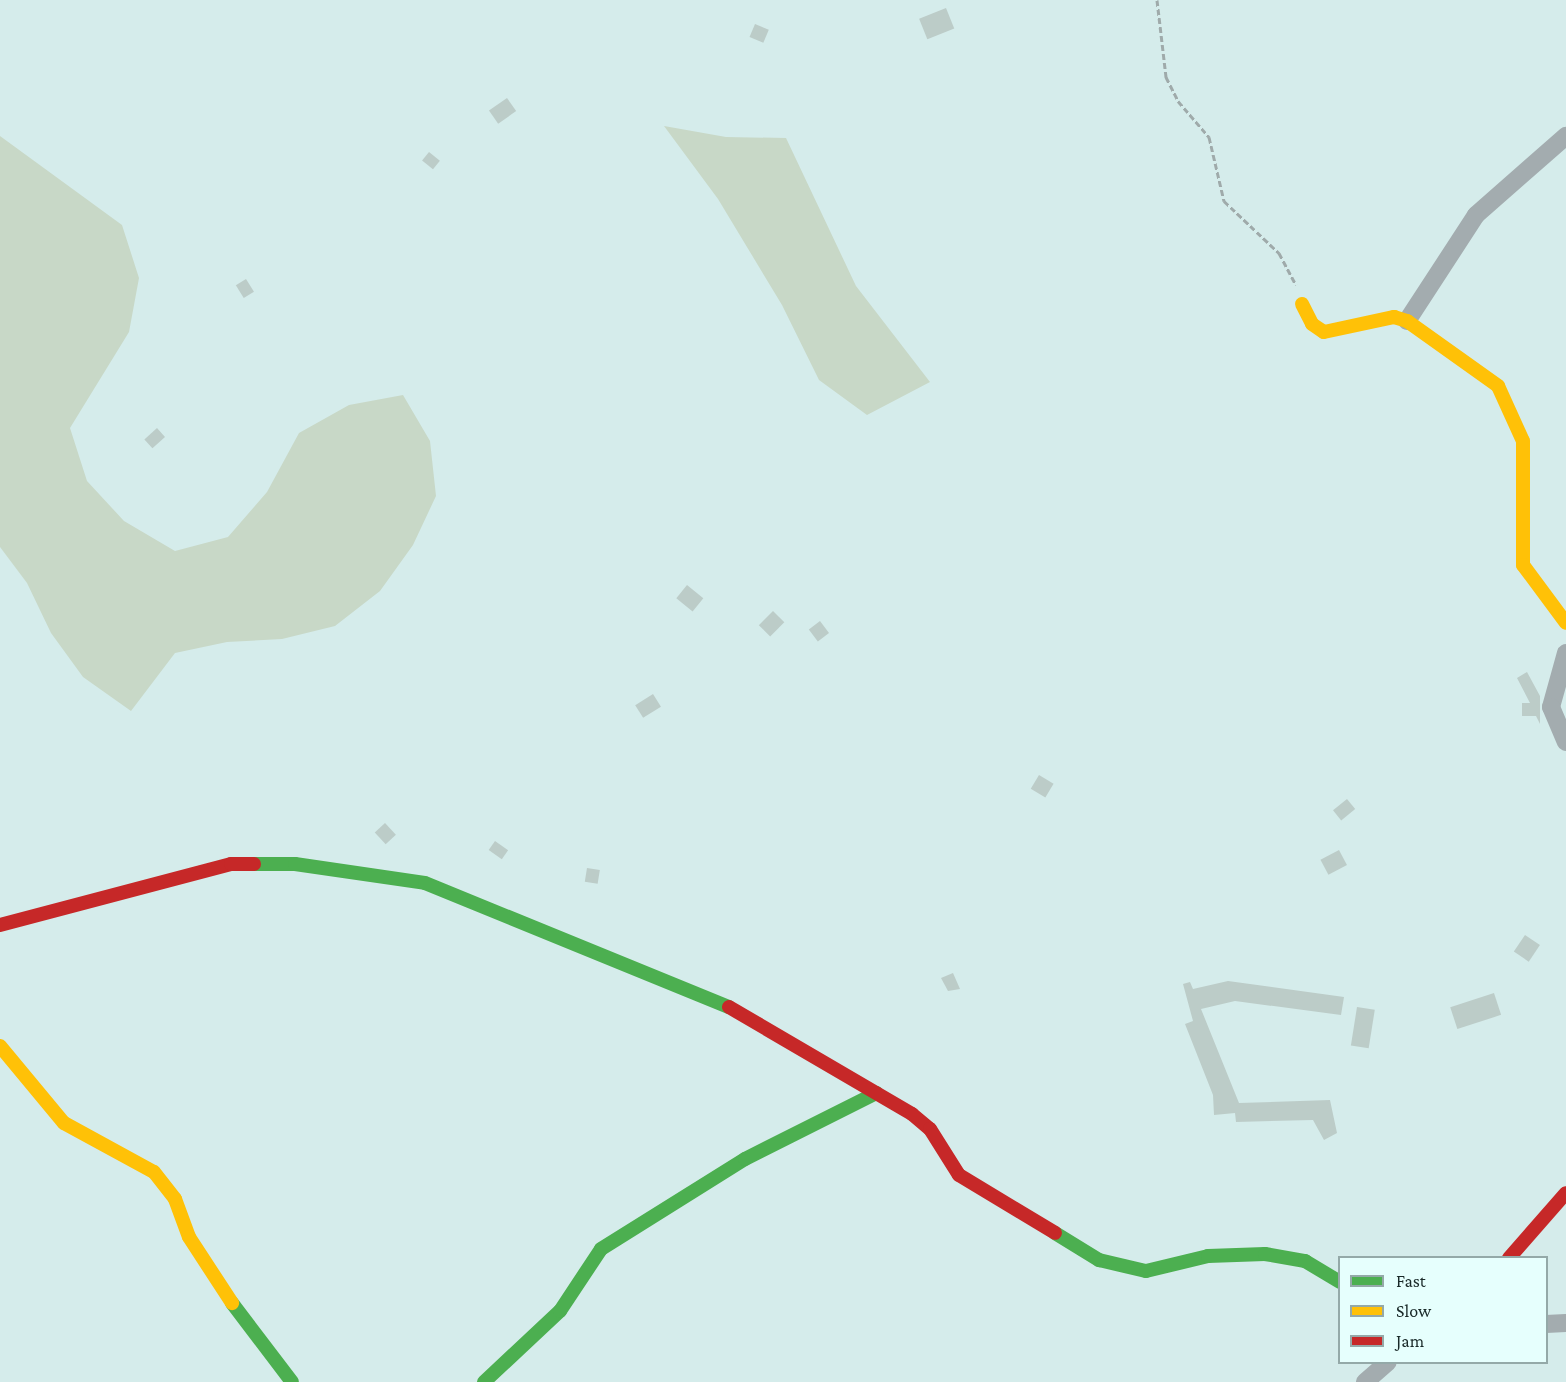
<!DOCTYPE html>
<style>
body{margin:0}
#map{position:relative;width:1566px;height:1382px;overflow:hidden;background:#d5eceb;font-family:"Crimson Pro",serif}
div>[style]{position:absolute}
.green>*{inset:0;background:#c8d8c7}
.building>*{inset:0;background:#bcccc8;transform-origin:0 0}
.path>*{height:3px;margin-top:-1.5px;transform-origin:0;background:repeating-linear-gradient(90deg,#9faaaa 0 6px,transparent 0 9px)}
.street>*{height:18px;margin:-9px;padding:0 9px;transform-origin:9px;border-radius:9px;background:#a3acaf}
.fast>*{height:14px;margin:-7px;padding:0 7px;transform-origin:7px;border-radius:7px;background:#4caf50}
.slow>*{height:14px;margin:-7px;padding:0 7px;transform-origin:7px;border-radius:7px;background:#ffc107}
.jam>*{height:14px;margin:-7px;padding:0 7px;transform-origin:7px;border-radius:7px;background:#c62828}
span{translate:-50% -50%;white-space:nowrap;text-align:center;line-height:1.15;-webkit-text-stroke:5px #e6fffd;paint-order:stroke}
.legend{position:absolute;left:1338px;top:1256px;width:210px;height:108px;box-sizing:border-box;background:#e6fffd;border:2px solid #94a9a8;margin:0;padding:8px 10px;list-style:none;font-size:18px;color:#192928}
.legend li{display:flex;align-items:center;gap:12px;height:30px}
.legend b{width:30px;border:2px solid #94a9a8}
</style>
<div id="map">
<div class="green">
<i style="clip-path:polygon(664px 126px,726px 137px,786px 138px,856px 286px,930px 382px,867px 415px,819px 380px,782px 305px,718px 199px)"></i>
<i style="clip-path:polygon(0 136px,122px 225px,139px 278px,129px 332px,70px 428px,87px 481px,124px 521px,175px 551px,228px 537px,267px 492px,299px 433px,349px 405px,403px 395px,430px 441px,436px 496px,413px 545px,380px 591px,335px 626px,282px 639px,227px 642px,175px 653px,131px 711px,83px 677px,51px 633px,27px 583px,0 547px)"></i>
</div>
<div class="building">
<i style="left:946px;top:8px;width:22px;height:29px;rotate:68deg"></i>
<i style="left:755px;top:24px;width:15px;height:14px;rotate:23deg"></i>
<i style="left:507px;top:98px;width:16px;height:22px;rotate:55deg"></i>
<i style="left:429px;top:152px;width:14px;height:11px;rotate:39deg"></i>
<i style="left:246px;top:279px;width:15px;height:12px;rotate:58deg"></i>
<i style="left:157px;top:428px;width:12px;height:17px;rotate:48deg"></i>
<i style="left:687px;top:585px;width:21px;height:17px;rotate:39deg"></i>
<i style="left:773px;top:611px;width:16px;height:20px;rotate:45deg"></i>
<i style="left:820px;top:621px;width:15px;height:14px;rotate:53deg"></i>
<i style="clip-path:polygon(1527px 672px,1540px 696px,1540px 724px,1536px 716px,1522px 716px,1522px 703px,1530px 703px,1517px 678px)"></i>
<i style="left:653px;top:694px;width:15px;height:21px;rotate:58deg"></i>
<i style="left:1039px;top:775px;width:17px;height:16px;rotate:31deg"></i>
<i style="left:1347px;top:799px;width:13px;height:18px;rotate:51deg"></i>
<i style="left:385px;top:823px;width:16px;height:14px;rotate:47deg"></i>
<i style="left:495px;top:841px;width:16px;height:11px;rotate:35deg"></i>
<i style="left:1339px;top:850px;width:17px;height:21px;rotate:62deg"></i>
<i style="left:587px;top:868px;width:13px;height:14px;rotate:9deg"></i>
<i style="left:1525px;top:935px;width:18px;height:20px;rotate:34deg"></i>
<i style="clip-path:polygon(953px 973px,960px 989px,948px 991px,941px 978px)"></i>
<i style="clip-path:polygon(1228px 981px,1344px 997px,1341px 1015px,1235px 1001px,1201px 1009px,1239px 1103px,1330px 1100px,1337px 1133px,1324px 1140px,1313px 1120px,1236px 1122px,1235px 1113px,1214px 1115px,1213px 1095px,1185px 1024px,1193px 1021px,1183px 984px,1190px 982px,1193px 989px)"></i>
<i style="left:1494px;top:993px;width:23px;height:46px;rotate:72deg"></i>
<i style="left:1357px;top:1007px;width:18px;height:39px;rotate:9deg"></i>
</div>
<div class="path">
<i style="left:1157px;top:0;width:78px;rotate:83.3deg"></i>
<i style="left:1166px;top:77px;width:27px;rotate:63deg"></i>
<i style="left:1178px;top:101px;width:48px;rotate:49.3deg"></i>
<i style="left:1209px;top:137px;width:66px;rotate:76.8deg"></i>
<i style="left:1224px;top:201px;width:76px;rotate:43.4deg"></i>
<i style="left:1279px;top:253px;width:36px;rotate:62deg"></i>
</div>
<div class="street">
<i style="left:1407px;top:321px;width:126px;rotate:-56.9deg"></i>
<i style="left:1476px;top:215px;width:120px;rotate:-41.3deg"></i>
<i style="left:1566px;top:653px;width:56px;rotate:105.5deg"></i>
<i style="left:1551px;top:707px;width:38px;rotate:67deg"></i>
<i style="left:1546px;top:1324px;width:20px;rotate:-3deg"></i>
<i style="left:1365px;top:1382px;width:30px;rotate:-41deg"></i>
</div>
<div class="fast">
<i style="left:254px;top:864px;width:41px"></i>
<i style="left:295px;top:864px;width:131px;rotate:8.3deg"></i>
<i style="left:425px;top:883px;width:328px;rotate:22.2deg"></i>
<i style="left:1055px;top:1233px;width:52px;rotate:31.5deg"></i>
<i style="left:1099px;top:1260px;width:48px;rotate:13.2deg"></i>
<i style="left:1146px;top:1271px;width:64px;rotate:-13.6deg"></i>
<i style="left:1208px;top:1256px;width:57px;rotate:-2deg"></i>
<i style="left:1265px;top:1254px;width:41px;rotate:9.9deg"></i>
<i style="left:1305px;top:1261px;width:41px;rotate:31deg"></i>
<i style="left:232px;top:1303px;width:99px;rotate:52.8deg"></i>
<i style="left:484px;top:1382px;width:104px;rotate:-43.1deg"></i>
<i style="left:560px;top:1311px;width:74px;rotate:-56.5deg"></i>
<i style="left:601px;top:1249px;width:170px;rotate:-32deg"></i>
<i style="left:745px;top:1159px;width:147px;rotate:-26.7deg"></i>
</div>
<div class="slow">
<i style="left:1302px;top:304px;width:22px;rotate:63deg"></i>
<i style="left:1312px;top:324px;width:14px;rotate:34deg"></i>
<i style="left:1324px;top:332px;width:72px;rotate:-12.1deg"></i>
<i style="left:1394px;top:317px;width:14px;rotate:17deg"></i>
<i style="left:1407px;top:321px;width:112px;rotate:35.5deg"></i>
<i style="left:1498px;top:386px;width:60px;rotate:65.6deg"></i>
<i style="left:1523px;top:441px;width:124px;rotate:90deg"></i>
<i style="left:1523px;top:565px;width:72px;rotate:53.4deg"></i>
<i style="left:0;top:1046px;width:100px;rotate:50.3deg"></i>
<i style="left:64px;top:1123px;width:102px;rotate:28.6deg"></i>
<i style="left:154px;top:1172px;width:34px;rotate:52deg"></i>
<i style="left:175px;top:1199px;width:40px;rotate:69.8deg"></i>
<i style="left:189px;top:1237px;width:79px;rotate:56.9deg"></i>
</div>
<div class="jam">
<i style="left:0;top:925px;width:239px;rotate:-14.8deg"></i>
<i style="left:231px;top:864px;width:23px"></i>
<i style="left:729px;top:1007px;width:212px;rotate:30.3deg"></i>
<i style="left:912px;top:1114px;width:23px;rotate:40deg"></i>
<i style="left:930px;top:1129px;width:54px;rotate:57.8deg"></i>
<i style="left:959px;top:1175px;width:112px;rotate:31.1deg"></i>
<i style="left:1509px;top:1258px;width:86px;rotate:-48.8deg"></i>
</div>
<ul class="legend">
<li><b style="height:8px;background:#4caf50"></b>Fast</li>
<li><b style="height:8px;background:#ffc107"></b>Slow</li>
<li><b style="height:8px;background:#c62828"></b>Jam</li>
</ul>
</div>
